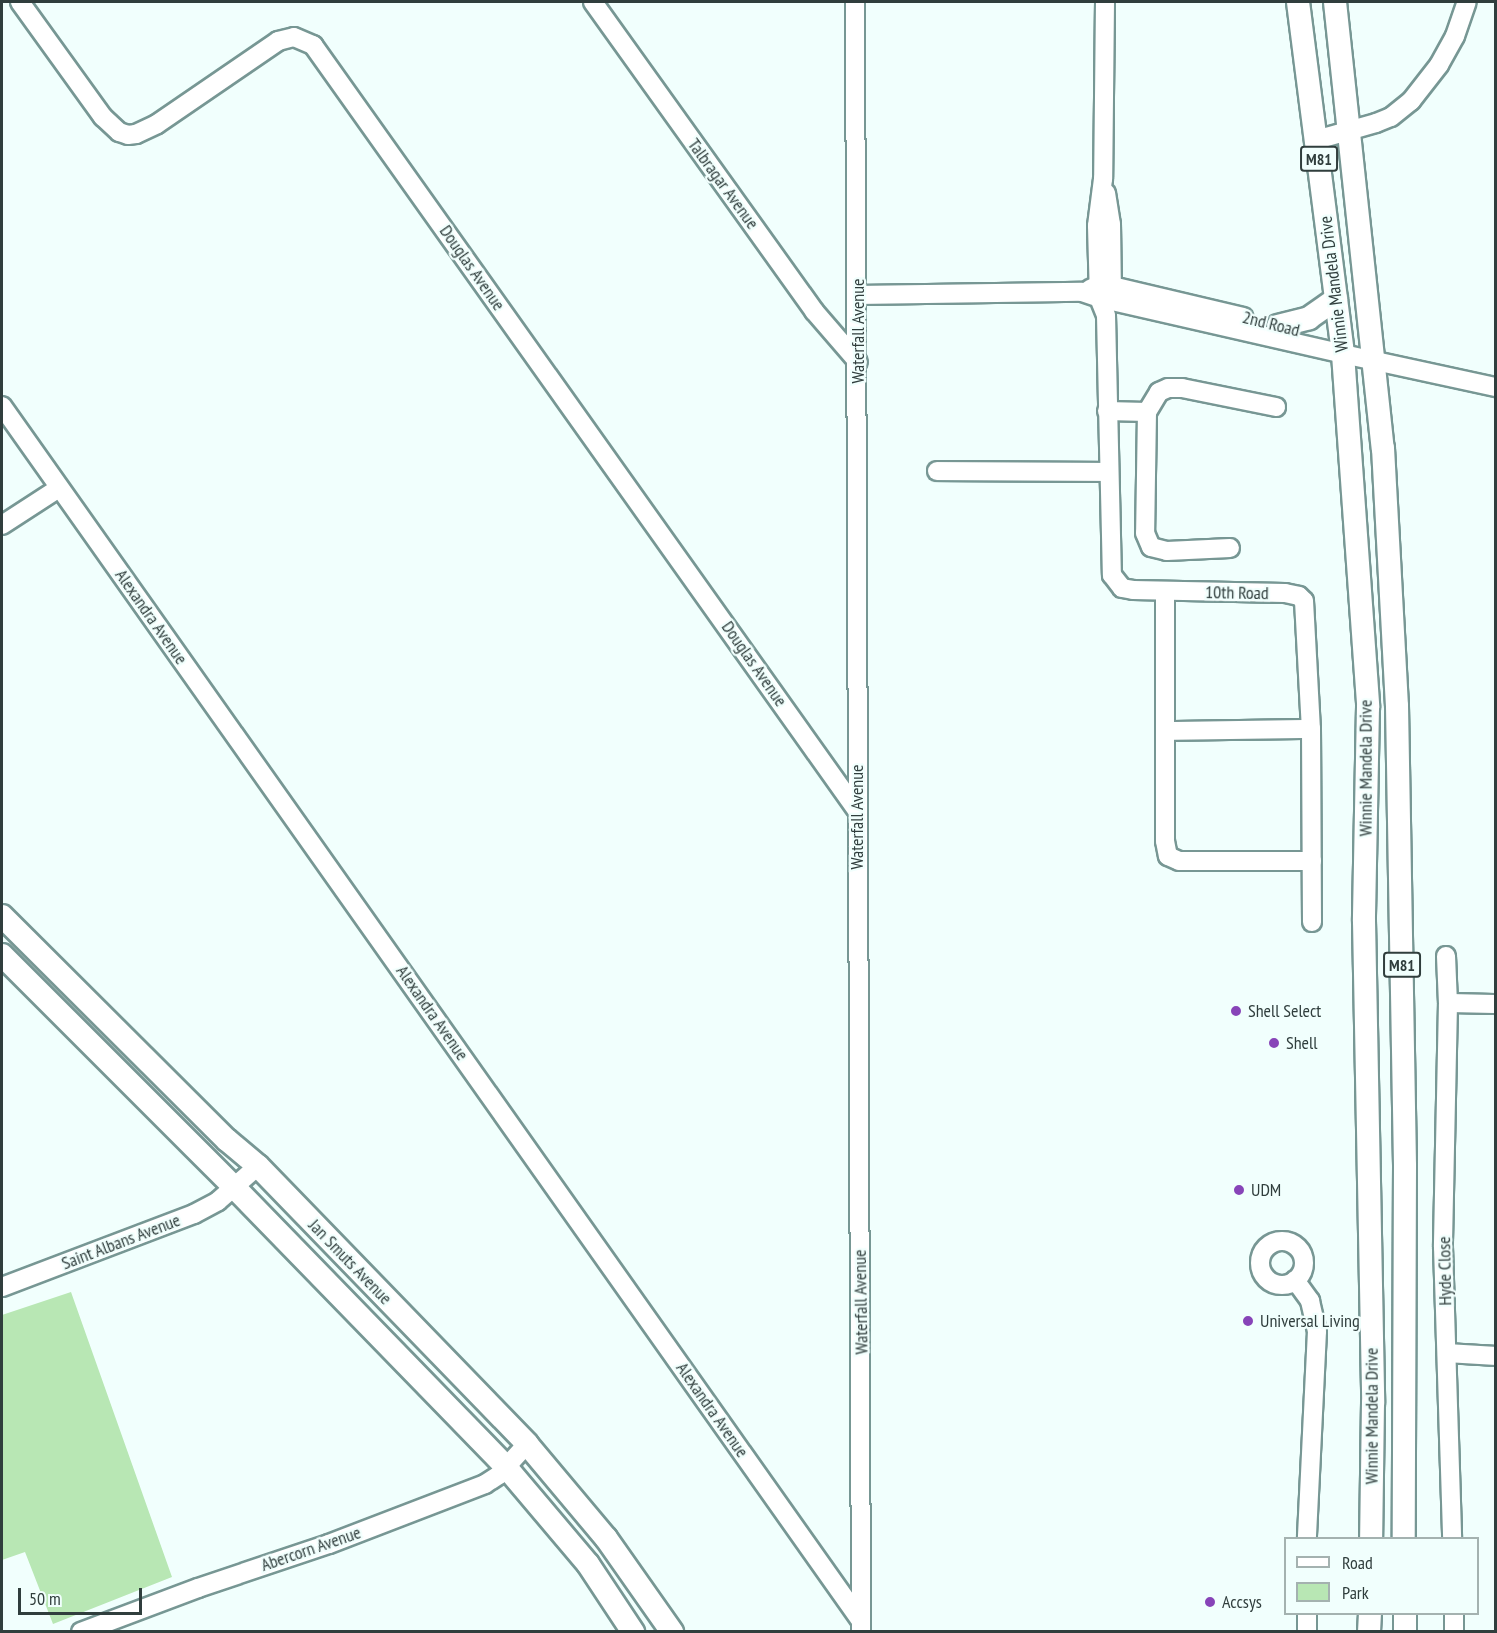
<!DOCTYPE html>
<style>
body{margin:0}
#map{position:relative;width:1497px;height:1633px;overflow:hidden;background:#f1fffd;font-family:"PT Sans Narrow",sans-serif}
div>[style]{position:absolute}
.green>*{inset:0;background:#b8e7b4}
.roads{filter:drop-shadow(2px 0 #779794) drop-shadow(-2px 0 #779794) drop-shadow(0 2px #779794) drop-shadow(0 -2px #779794)}
.minor>*{height:18px;margin:-9px;padding:0 9px;transform-origin:9px;border-radius:9px;background:#fff}
.minor>.ring{margin:-9px;padding:0;box-sizing:content-box;background:none;border:18px solid #fff;border-radius:50%}
.major>*{height:22px;margin:-11px;padding:0 11px;transform-origin:11px;border-radius:11px;background:#fff}
.dots>*{width:16px;height:16px;translate:-50% -50%;box-sizing:border-box;border:3px solid #f1fffd;border-radius:50%}
span{translate:-50% -50%;white-space:nowrap;text-align:center;line-height:1.15;-webkit-text-stroke:4.5px #f1fffd;paint-order:stroke}
.shield-label span{padding:2px 4px;background:#f1fffd;border:2px solid;border-radius:4px;-webkit-text-stroke-width:0}
.shield-label{font-size:16px;color:#303e3d;font-weight:700}
.street-label{font-size:18px;color:#303e3d}
.poi-label{font-size:18px;color:#303e3d}
.left{translate:0 -50%;text-align:left}
.frame{position:absolute;inset:0;border:3px solid #303e3d;pointer-events:none}
.legend{position:absolute;left:1284px;top:1537px;width:195px;height:78px;box-sizing:border-box;background:#f1fffd;border:2px solid #a4b2b0;margin:0;padding:8px 10px;list-style:none;font-size:18px;color:#303e3d}
.legend li{display:flex;align-items:center;gap:12px;height:30px}
.legend b{width:30px;border:2px solid #a4b2b0}
.scale{position:absolute;left:18px;top:1588px;width:124px;height:27px;box-sizing:border-box;border:3px solid #303e3d;border-top:0;padding-left:8px;font-size:18px;line-height:21px;white-space:nowrap;color:#303e3d;-webkit-text-stroke:4px #f1fffd;paint-order:stroke}
</style>
<div id="map">
<div class="green">
<i style="clip-path:polygon(71px 1292px,172px 1577px,53px 1624px,25px 1552px,2px 1560px,2px 1315px)"></i>
</div>
<div class="roads">
<div class="minor">
<i style="left:20px;top:2px;width:142px;rotate:54.2deg"></i>
<i style="left:103px;top:117px;width:22px;rotate:43deg"></i>
<i style="left:119px;top:132px;width:9px;rotate:18deg"></i>
<i style="left:128px;top:135px;width:8px;rotate:-7deg"></i>
<i style="left:136px;top:134px;width:23px;rotate:-25deg"></i>
<i style="left:157px;top:124px;width:147px;rotate:-34.4deg"></i>
<i style="left:278px;top:41px;width:16px;rotate:-14deg"></i>
<i style="left:294px;top:37px;width:21px;rotate:23deg"></i>
<i style="left:313px;top:45px;width:937px;rotate:54.6deg"></i>
<i style="left:593px;top:2px;width:380px;rotate:54.4deg"></i>
<i style="left:814px;top:311px;width:67px;rotate:49.2deg"></i>
<i style="left:855px;top:2px;width:1630px;rotate:89.79deg"></i>
<i style="left:1105px;top:2px;width:177px;rotate:90.6deg"></i>
<i style="left:1103px;top:179px;width:47px;rotate:97.3deg"></i>
<i style="left:1097px;top:226px;width:72px;rotate:88.4deg"></i>
<i style="left:1099px;top:298px;width:18px;rotate:68deg"></i>
<i style="left:1106px;top:315px;width:260px;rotate:88.7deg"></i>
<i style="left:1112px;top:575px;width:16px;rotate:52deg"></i>
<i style="left:1122px;top:588px;width:11px;rotate:10deg"></i>
<i style="left:1133px;top:590px;width:152px;rotate:1.1deg"></i>
<i style="left:1285px;top:593px;width:14px;rotate:12deg"></i>
<i style="left:1299px;top:596px;width:7px;rotate:45deg"></i>
<i style="left:1304px;top:601px;width:128px;rotate:86.9deg"></i>
<i style="left:1311px;top:729px;width:193px;rotate:89.7deg"></i>
<i style="left:1316px;top:140px;width:62px;rotate:-15.8deg"></i>
<i style="left:1376px;top:123px;width:16px;rotate:-22deg"></i>
<i style="left:1391px;top:117px;width:26px;rotate:-39deg"></i>
<i style="left:1411px;top:101px;width:46px;rotate:-52.1deg"></i>
<i style="left:1439px;top:65px;width:33px;rotate:-61deg"></i>
<i style="left:1455px;top:36px;width:36px;rotate:-71deg"></i>
<i style="left:1106px;top:193px;width:31px;rotate:81deg"></i>
<i style="left:1111px;top:224px;width:73px;rotate:89.2deg"></i>
<i style="left:1090px;top:289px;width:10px;rotate:-24deg"></i>
<i style="left:1099px;top:285px;width:13px;rotate:4deg"></i>
<i style="left:1112px;top:286px;width:135px;rotate:13.3deg"></i>
<i style="left:857px;top:295px;width:225px;rotate:-0.8deg"></i>
<i style="left:1082px;top:292px;width:18px;rotate:19deg"></i>
<i style="left:1099px;top:298px;width:250px;rotate:12.9deg"></i>
<i style="left:1343px;top:354px;width:157px;rotate:12.2deg"></i>
<i style="left:2px;top:406px;width:1488px;rotate:54.74deg"></i>
<i style="left:1107px;top:411px;width:40px;rotate:1.4deg"></i>
<i style="left:1147px;top:412px;width:23px;rotate:-59deg"></i>
<i style="left:1159px;top:392px;width:10px;rotate:-24deg"></i>
<i style="left:1168px;top:388px;width:14px"></i>
<i style="left:1182px;top:388px;width:96px;rotate:11.4deg"></i>
<i style="left:1147px;top:412px;width:121px;rotate:90.9deg"></i>
<i style="left:1145px;top:533px;width:15px;rotate:67deg"></i>
<i style="left:1151px;top:547px;width:16px;rotate:14deg"></i>
<i style="left:1167px;top:551px;width:63px;rotate:-2.7deg"></i>
<i style="left:937px;top:471px;width:171px;rotate:0.3deg"></i>
<i style="left:2px;top:525px;width:68px;rotate:-33deg"></i>
<i style="left:1165px;top:592px;width:249px;rotate:90deg"></i>
<i style="left:1165px;top:841px;width:15px;rotate:79deg"></i>
<i style="left:1168px;top:856px;width:12px;rotate:24deg"></i>
<i style="left:1179px;top:861px;width:133px"></i>
<i style="left:1167px;top:731px;width:144px;rotate:-0.8deg"></i>
<i style="left:1446px;top:956px;width:47px;rotate:87.6deg"></i>
<i style="left:1448px;top:1003px;width:244px;rotate:91.2deg"></i>
<i style="left:1443px;top:1247px;width:291px;rotate:88.2deg"></i>
<i style="left:1448px;top:1003px;width:48px;rotate:1.2deg"></i>
<i class="ring" style="left:1260px;top:1241px;width:26px;height:26px"></i>
<i style="left:1295px;top:1280px;width:26px;rotate:54deg"></i>
<i style="left:1310px;top:1301px;width:31px;rotate:77deg"></i>
<i style="left:1317px;top:1331px;width:207px;rotate:92.8deg"></i>
<i style="left:2px;top:1287px;width:205px;rotate:-20.8deg"></i>
<i style="left:194px;top:1214px;width:27px;rotate:-28deg"></i>
<i style="left:218px;top:1201px;width:53px;rotate:-41.2deg"></i>
<i style="left:1447px;top:1353px;width:49px;rotate:3.5deg"></i>
<i style="left:1454px;top:1614px;width:18px;rotate:90deg"></i>
<i style="left:81px;top:1632px;width:125px;rotate:-20.6deg"></i>
<i style="left:198px;top:1588px;width:138px;rotate:-18.6deg"></i>
<i style="left:329px;top:1544px;width:167px;rotate:-21deg"></i>
<i style="left:485px;top:1484px;width:17px;rotate:-33deg"></i>
<i style="left:499px;top:1475px;width:42px;rotate:-47.9deg"></i>
<i style="left:1307px;top:1632px;width:18px;rotate:-90deg"></i>
</div>
<div class="major">
<i style="left:1298px;top:2px;width:355px;rotate:82.7deg"></i>
<i style="left:1343px;top:354px;width:354px;rotate:85.9deg"></i>
<i style="left:1368px;top:707px;width:214px;rotate:91.1deg"></i>
<i style="left:1364px;top:921px;width:482px;rotate:88.9deg"></i>
<i style="left:1373px;top:1403px;width:135px;rotate:90.8deg"></i>
<i style="left:1335px;top:2px;width:449px;rotate:83.9deg"></i>
<i style="left:1383px;top:448px;width:258px;rotate:86.9deg"></i>
<i style="left:1397px;top:706px;width:460px;rotate:89deg"></i>
<i style="left:1405px;top:1166px;width:372px;rotate:90.2deg"></i>
<i style="left:1278px;top:326px;width:32px;rotate:-14deg"></i>
<i style="left:1309px;top:318px;width:33px;rotate:-35deg"></i>
<i style="left:2px;top:916px;width:317px;rotate:44.9deg"></i>
<i style="left:227px;top:1140px;width:40px;rotate:40deg"></i>
<i style="left:258px;top:1166px;width:387px;rotate:45.9deg"></i>
<i style="left:527px;top:1444px;width:123px;rotate:50deg"></i>
<i style="left:606px;top:1538px;width:115px;rotate:54.9deg"></i>
<i style="left:2px;top:955px;width:330px;rotate:45deg"></i>
<i style="left:235px;top:1188px;width:389px;rotate:45.8deg"></i>
<i style="left:506px;top:1467px;width:127px;rotate:49.8deg"></i>
<i style="left:588px;top:1564px;width:82px;rotate:56.5deg"></i>
<i style="left:1405px;top:1614px;width:18px;rotate:90deg"></i>
<i style="left:1369px;top:1632px;width:18px;rotate:-87deg"></i>
</div>
</div>
<div class="dots">
<i style="left:1236px;top:1011px;background:#8744b8"></i>
<i style="left:1274px;top:1043px;background:#8744b8"></i>
<i style="left:1239px;top:1190px;background:#8744b8"></i>
<i style="left:1248px;top:1321px;background:#8744b8"></i>
<i style="left:1210px;top:1602px;background:#8744b8"></i>
</div>
<div class="shield-label">
<span style="left:1319px;top:159px">M81</span>
<span style="left:1402px;top:965px">M81</span>
</div>
<div class="street-label">
<span style="left:723px;top:184px;rotate:54deg">Talbragar Avenue</span>
<span style="left:472px;top:268px;rotate:55deg">Douglas Avenue</span>
<span style="left:1334px;top:284px;rotate:-97deg">Winnie Mandela Drive</span>
<span style="left:1271px;top:324px;rotate:14deg">2nd Road</span>
<span style="left:858px;top:331px;rotate:-90deg">Waterfall Avenue</span>
<span style="left:1237px;top:593px;rotate:1deg">10th Road</span>
<span style="left:151px;top:617px;rotate:55deg">Alexandra Avenue</span>
<span style="left:754px;top:664px;rotate:55deg">Douglas Avenue</span>
<span style="left:1366px;top:768px;rotate:-90deg">Winnie Mandela Drive</span>
<span style="left:857px;top:817px;rotate:-90deg">Waterfall Avenue</span>
<span style="left:432px;top:1013px;rotate:55deg">Alexandra Avenue</span>
<span style="left:121px;top:1242px;rotate:-21deg">Saint Albans Avenue</span>
<span style="left:350px;top:1262px;rotate:46deg">Jan Smuts Avenue</span>
<span style="left:1445px;top:1271px;rotate:-91deg">Hyde Close</span>
<span style="left:861px;top:1302px;rotate:-91deg">Waterfall Avenue</span>
<span style="left:712px;top:1410px;rotate:55deg">Alexandra Avenue</span>
<span style="left:1372px;top:1416px;rotate:-90deg">Winnie Mandela Drive</span>
<span style="left:311px;top:1549px;rotate:-19deg">Abercorn Avenue</span>
</div>
<div class="poi-label">
<span class="left" style="left:1248px;top:1011px">Shell Select</span>
<span class="left" style="left:1286px;top:1043px">Shell</span>
<span class="left" style="left:1251px;top:1190px">UDM</span>
<span class="left" style="left:1260px;top:1321px">Universal Living</span>
<span class="left" style="left:1222px;top:1602px">Accsys</span>
</div>
<div class="frame"></div>
<ul class="legend">
<li><b style="height:8px;background:#fff"></b>Road</li>
<li><b style="height:16px;background:#b8e7b4"></b>Park</li>
</ul>
<div class="scale">50 m</div>
</div>
